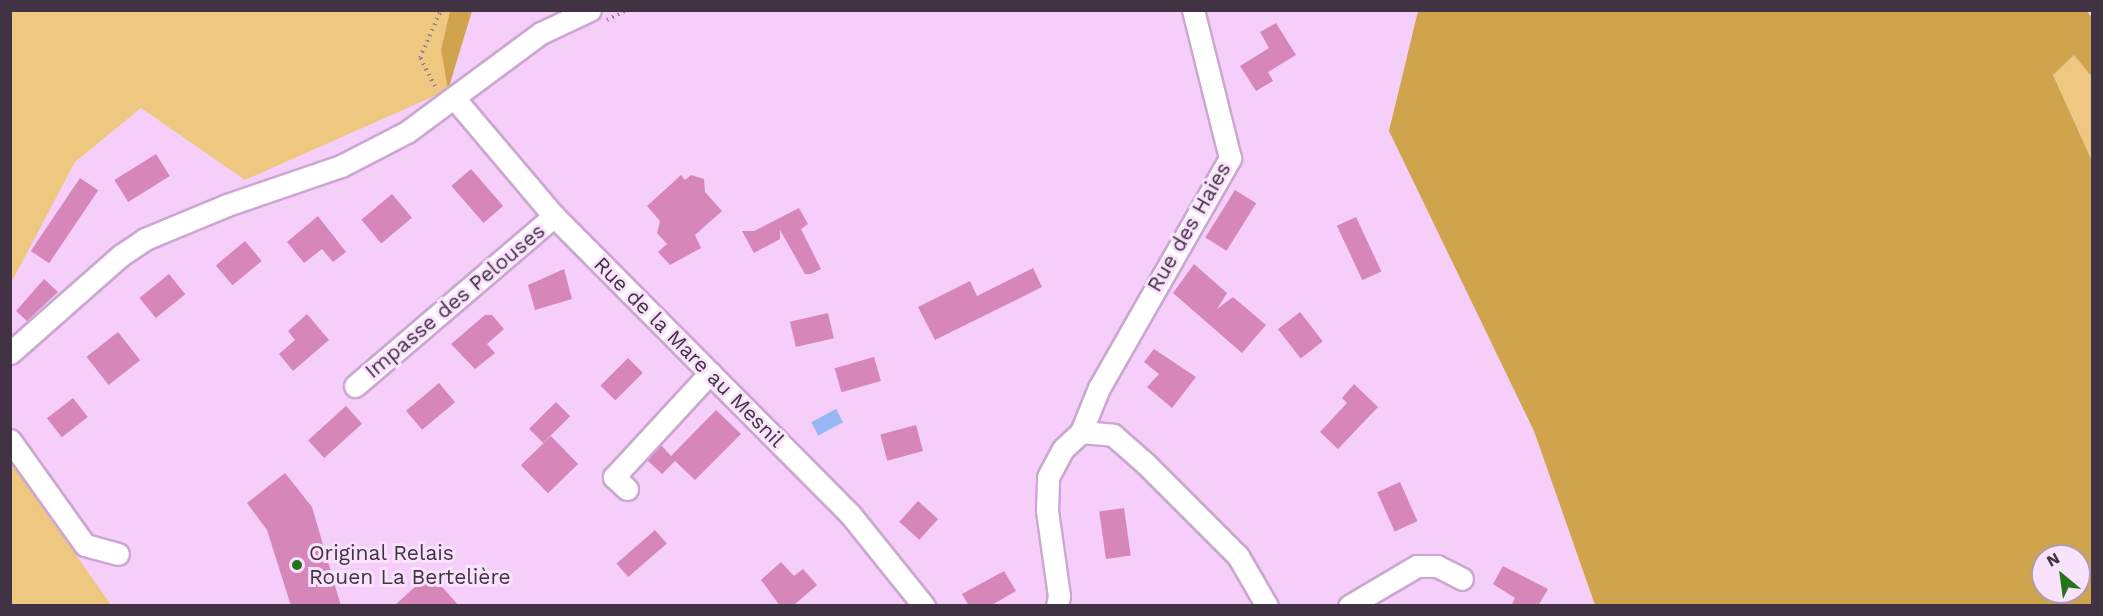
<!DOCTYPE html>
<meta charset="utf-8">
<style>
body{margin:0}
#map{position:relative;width:2103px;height:616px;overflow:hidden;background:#f5cffa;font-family:"Work Sans",sans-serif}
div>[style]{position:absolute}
.green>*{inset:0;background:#eec880}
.forest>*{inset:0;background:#d0a44d}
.water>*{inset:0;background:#96b7f3;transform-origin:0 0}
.building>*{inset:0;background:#d686b9;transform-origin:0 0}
.path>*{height:4px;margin-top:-2px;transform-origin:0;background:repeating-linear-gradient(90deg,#967d9a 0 1.5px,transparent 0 6px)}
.roads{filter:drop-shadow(2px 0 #cca7d1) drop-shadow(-2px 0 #cca7d1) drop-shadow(0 2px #cca7d1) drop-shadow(0 -2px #cca7d1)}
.minor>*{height:21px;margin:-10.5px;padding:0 10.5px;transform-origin:10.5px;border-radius:10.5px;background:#fff}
.dots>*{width:16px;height:16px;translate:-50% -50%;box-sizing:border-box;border:3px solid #f9e2fc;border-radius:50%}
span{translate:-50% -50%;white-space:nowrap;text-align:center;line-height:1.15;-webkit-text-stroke:6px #f9e2fc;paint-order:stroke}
.street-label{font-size:21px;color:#413244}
.poi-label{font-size:21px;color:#413244}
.left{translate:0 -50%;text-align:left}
.frame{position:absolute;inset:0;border:12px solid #413244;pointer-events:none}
.north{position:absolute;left:2031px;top:544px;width:60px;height:60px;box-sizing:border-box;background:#f9e2fc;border:2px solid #af9cb2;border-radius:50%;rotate:331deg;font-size:16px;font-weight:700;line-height:24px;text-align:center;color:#413244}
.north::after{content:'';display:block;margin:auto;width:21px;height:27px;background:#24741c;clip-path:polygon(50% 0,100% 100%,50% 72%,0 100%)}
</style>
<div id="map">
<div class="green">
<i style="clip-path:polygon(11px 11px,450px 11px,441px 50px,448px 90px,245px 180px,141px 108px,75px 162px,11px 283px)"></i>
<i style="clip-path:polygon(2074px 55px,2092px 77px,2092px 161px,2053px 75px)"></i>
<i style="clip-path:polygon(10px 462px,11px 462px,111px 605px,11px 605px)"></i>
</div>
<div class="forest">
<i style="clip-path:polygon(450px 11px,472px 11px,448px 90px,441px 50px)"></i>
<i style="clip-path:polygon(evenodd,1418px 11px,2087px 11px,2092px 18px,2092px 77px,2074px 55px,2053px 75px,2092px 161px,2092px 605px,1595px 605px,1534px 431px,1389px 131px,1418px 11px,2043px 556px,2079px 556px,2079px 592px,2043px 592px,2043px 556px)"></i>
</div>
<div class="water">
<i style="left:836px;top:409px;width:15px;height:28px;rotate:62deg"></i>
</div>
<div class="building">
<i style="clip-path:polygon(1276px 23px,1296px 55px,1268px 72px,1273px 81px,1256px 91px,1240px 66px,1269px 48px,1260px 32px)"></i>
<i style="left:156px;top:154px;width:26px;height:49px;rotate:58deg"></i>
<i style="left:471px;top:169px;width:49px;height:26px;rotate:49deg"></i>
<i style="clip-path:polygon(681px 175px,685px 180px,691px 175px,704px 179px,705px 192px,722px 211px,695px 235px,701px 248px,670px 265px,658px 252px,667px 244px,657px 233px,660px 221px,647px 206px)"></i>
<i style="left:80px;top:178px;width:22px;height:88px;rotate:34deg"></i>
<i style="left:1235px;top:190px;width:25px;height:56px;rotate:32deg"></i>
<i style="left:392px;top:194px;width:31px;height:40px;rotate:50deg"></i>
<i style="clip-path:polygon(799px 208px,808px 224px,801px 229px,821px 269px,811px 274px,805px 274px,780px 230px,780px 239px,754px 253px,742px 231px,754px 231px)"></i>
<i style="clip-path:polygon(318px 216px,346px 252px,333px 262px,322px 249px,304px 263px,287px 242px)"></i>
<i style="left:1356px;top:217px;width:60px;height:21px;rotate:65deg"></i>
<i style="left:245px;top:241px;width:26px;height:38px;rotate:50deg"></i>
<i style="clip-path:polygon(1194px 264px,1227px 293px,1217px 309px,1233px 297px,1266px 325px,1242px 353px,1173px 293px)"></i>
<i style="clip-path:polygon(1033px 268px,1042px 287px,935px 340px,918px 307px,970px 281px,977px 296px)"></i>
<i style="clip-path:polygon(564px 269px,572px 299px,535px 310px,528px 285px)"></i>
<i style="left:169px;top:274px;width:26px;height:38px;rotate:51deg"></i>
<i style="clip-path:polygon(44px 279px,58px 292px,27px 321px,16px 311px)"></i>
<i style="left:1300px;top:312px;width:37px;height:28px;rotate:52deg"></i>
<i style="left:828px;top:313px;width:26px;height:39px;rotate:77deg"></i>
<i style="clip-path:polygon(307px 314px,329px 340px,293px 371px,279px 354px,295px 340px,288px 331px)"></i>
<i style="clip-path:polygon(485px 315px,492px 315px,504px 329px,487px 344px,495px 353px,475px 369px,451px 344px)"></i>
<i style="left:118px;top:332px;width:36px;height:40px;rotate:52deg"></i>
<i style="clip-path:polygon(1154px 349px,1196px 377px,1172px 408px,1147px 387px,1159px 374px,1144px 362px)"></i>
<i style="left:874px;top:357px;width:25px;height:41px;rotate:74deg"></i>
<i style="left:628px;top:358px;width:21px;height:39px;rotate:45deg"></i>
<i style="left:439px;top:383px;width:25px;height:43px;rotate:50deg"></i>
<i style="clip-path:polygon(1354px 384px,1378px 407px,1338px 449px,1320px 432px,1347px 403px,1342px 398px)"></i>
<i style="left:73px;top:398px;width:24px;height:33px;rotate:52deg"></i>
<i style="left:556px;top:402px;width:20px;height:38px;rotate:45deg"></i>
<i style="left:346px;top:406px;width:24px;height:51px;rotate:48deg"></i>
<i style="clip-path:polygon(716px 410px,741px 434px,695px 480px,675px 461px,662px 474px,647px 460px,661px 445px,671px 456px)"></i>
<i style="left:916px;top:425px;width:27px;height:37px;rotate:75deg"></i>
<i style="left:551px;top:436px;width:39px;height:42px;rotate:46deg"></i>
<i style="clip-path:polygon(285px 473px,312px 507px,341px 606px,291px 606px,267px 530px,247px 503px)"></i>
<i style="left:1400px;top:482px;width:43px;height:25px;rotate:66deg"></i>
<i style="left:918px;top:501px;width:27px;height:28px;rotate:42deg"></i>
<i style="left:1124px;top:508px;width:48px;height:25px;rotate:82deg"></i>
<i style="left:655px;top:530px;width:18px;height:51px;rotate:49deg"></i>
<i style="clip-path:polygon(781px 562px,794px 576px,803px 569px,817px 585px,793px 606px,780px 606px,761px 580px)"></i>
<i style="clip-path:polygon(1503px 566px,1548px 589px,1538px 606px,1511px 606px,1515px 598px,1493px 584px)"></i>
<i style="clip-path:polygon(1004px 571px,1016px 591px,990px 606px,969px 606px,962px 594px)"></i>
<i style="clip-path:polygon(430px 573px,459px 606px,394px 606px)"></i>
</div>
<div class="path">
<i style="left:607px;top:20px;width:22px;rotate:-27deg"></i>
<i style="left:435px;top:86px;width:32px;rotate:-118deg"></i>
<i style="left:420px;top:58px;width:52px;rotate:-66.4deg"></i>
</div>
<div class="roads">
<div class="minor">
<i style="left:455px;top:99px;width:153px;rotate:49.8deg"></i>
<i style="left:554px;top:216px;width:420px;rotate:45.2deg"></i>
<i style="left:850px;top:514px;width:118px;rotate:51.2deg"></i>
<i style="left:10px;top:353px;width:147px;rotate:-41.4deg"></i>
<i style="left:120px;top:256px;width:30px;rotate:-34deg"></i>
<i style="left:145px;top:239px;width:89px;rotate:-22.5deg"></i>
<i style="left:227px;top:205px;width:120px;rotate:-18.9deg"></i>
<i style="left:341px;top:166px;width:74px;rotate:-27.3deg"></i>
<i style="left:407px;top:132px;width:167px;rotate:-36.5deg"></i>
<i style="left:541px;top:33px;width:54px;rotate:-25.1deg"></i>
<i style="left:355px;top:386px;width:262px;rotate:-40.5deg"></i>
<i style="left:1081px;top:432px;width:48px;rotate:-67.8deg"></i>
<i style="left:1099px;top:388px;width:265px;rotate:-60.3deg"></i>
<i style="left:1230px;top:158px;width:153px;rotate:-104deg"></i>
<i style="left:10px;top:440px;width:129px;rotate:54.5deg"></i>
<i style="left:85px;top:545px;width:34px;rotate:15deg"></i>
<i style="left:627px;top:489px;width:18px;rotate:-137deg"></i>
<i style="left:614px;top:477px;width:142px;rotate:-47.3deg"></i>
<i style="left:1057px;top:606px;width:10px;rotate:-79deg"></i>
<i style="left:1059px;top:596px;width:86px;rotate:-98deg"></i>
<i style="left:1047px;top:511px;width:34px;rotate:-88deg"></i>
<i style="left:1048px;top:477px;width:32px;rotate:-62deg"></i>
<i style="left:1063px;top:449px;width:25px;rotate:-43deg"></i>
<i style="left:1081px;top:432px;width:32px;rotate:5deg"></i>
<i style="left:1113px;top:435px;width:43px;rotate:41.2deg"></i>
<i style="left:1145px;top:463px;width:132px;rotate:45deg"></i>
<i style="left:1238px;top:556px;width:58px;rotate:59.9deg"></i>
<i style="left:1349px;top:606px;width:79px;rotate:-30.5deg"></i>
<i style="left:1417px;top:566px;width:20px"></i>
<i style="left:1437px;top:566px;width:28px;rotate:27deg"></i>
</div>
</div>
<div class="dots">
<i style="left:297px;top:565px;background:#24741c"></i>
</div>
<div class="street-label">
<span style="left:1189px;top:227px;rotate:-60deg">Rue des Haies</span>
<span style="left:455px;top:301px;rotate:-40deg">Impasse des Pelouses</span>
<span style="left:689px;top:352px;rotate:45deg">Rue de la Mare au Mesnil</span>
</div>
<div class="poi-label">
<span class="left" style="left:309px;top:565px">Original Relais<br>Rouen La Bertelière</span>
</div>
<div class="frame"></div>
<div class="north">N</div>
</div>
